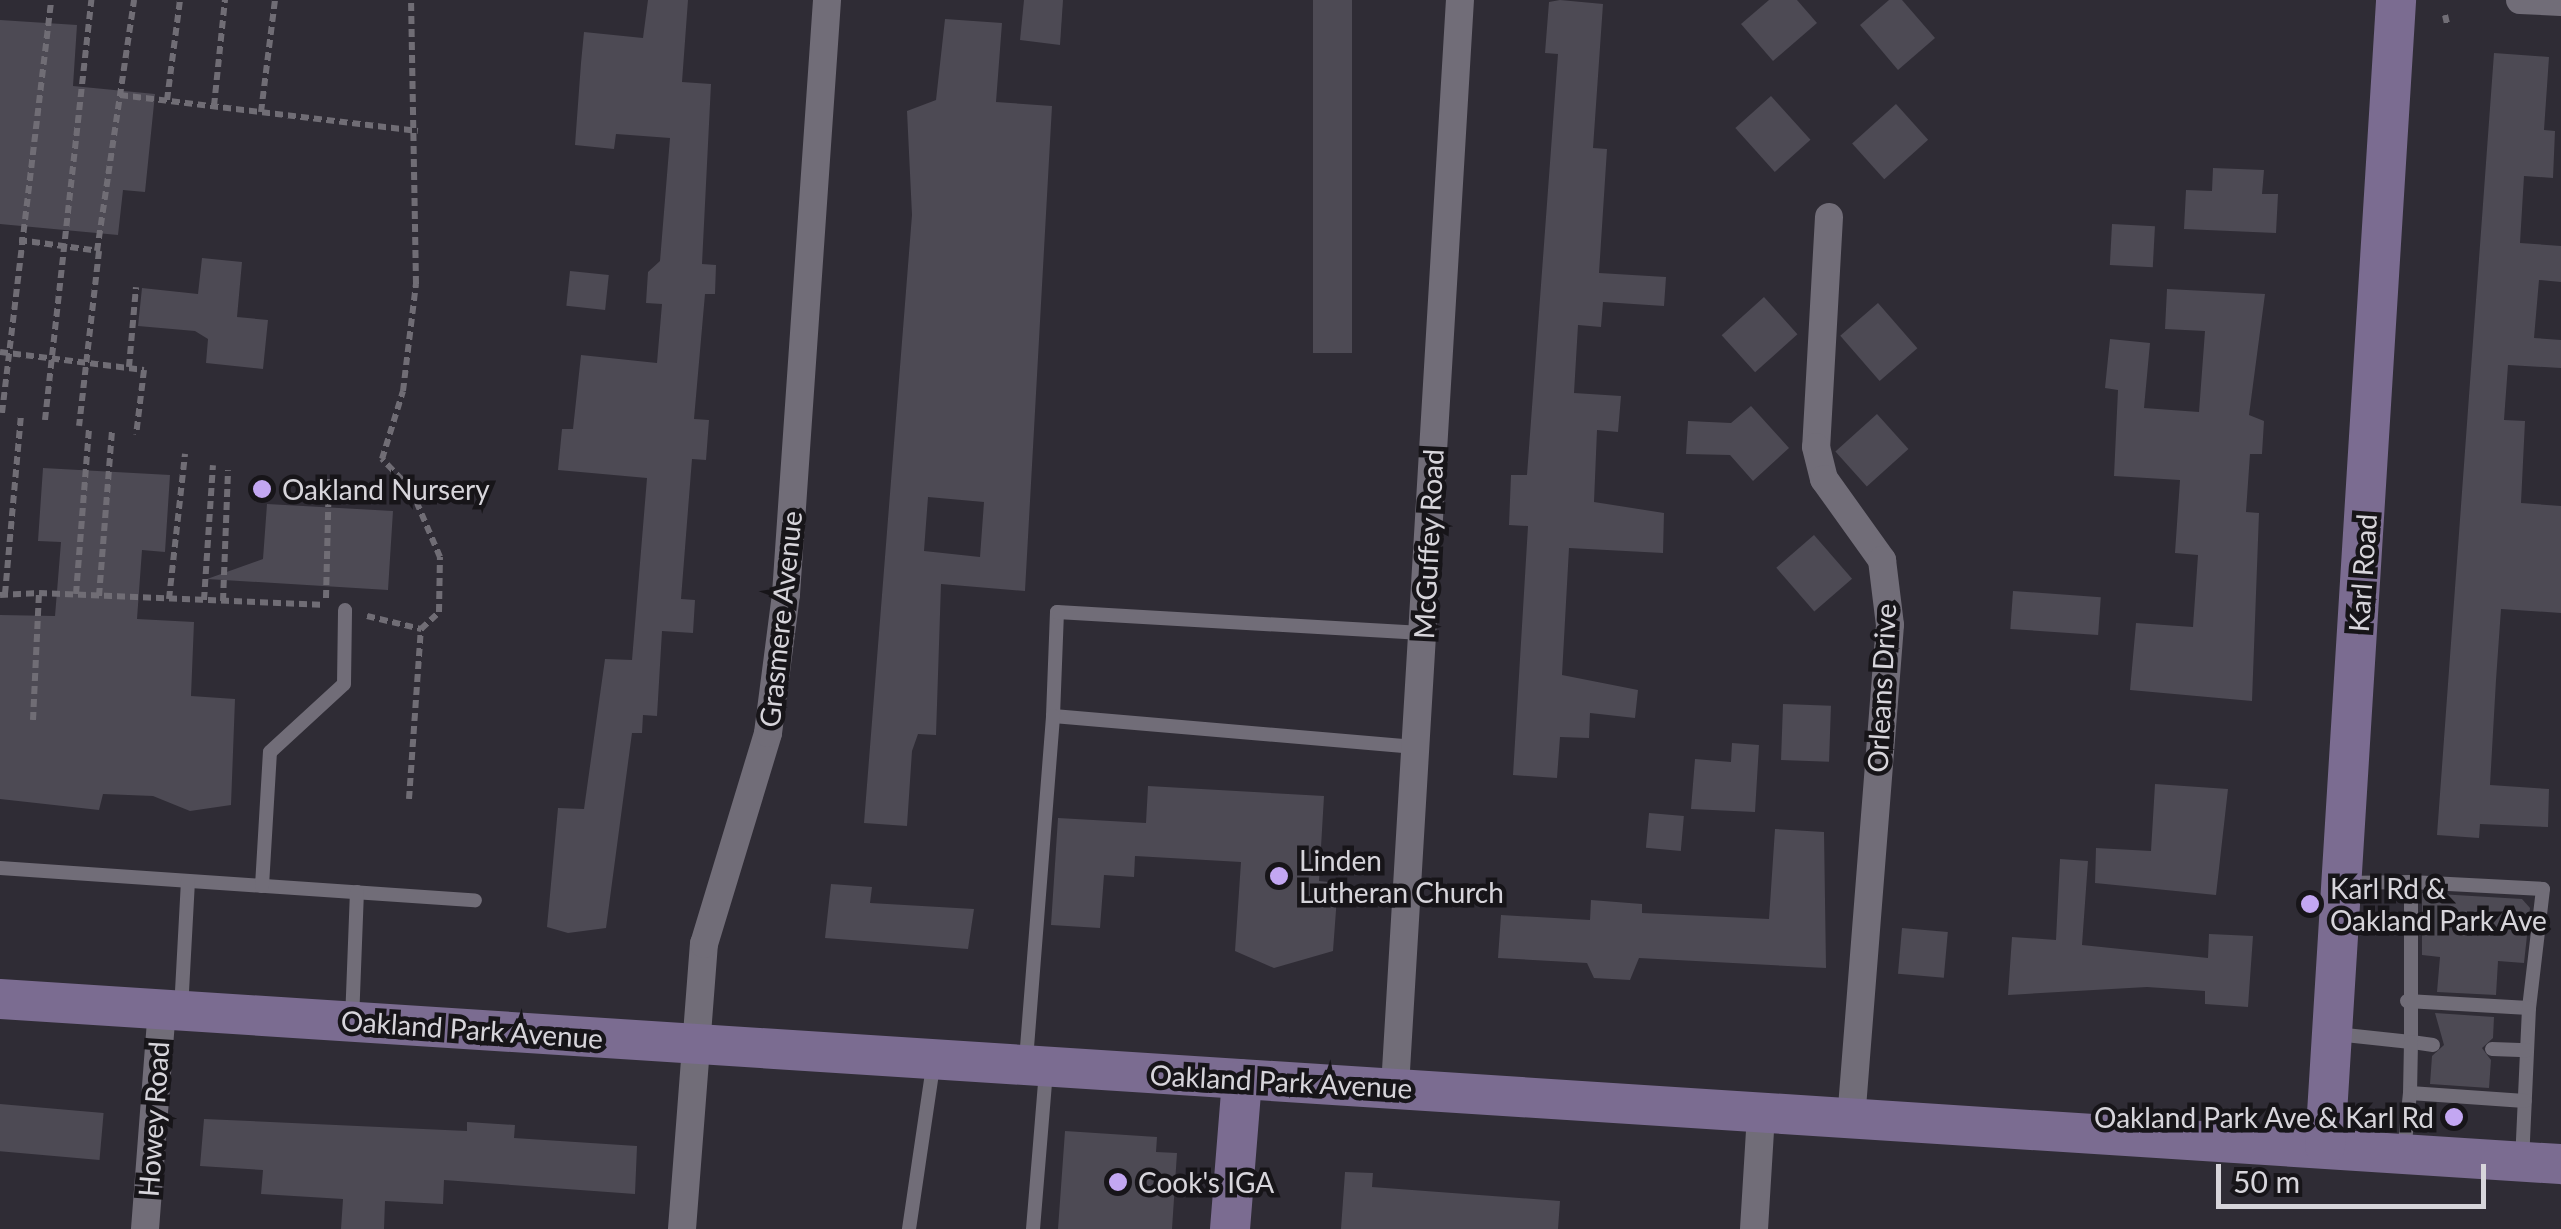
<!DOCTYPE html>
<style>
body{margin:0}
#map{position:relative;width:2561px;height:1229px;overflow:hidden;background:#2f2c35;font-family:Lato,sans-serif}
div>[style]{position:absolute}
.building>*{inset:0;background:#4d4a54;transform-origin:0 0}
.path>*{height:6px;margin-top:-3px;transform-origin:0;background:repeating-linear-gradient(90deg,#706d75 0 8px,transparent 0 13px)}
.lane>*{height:14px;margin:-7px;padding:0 7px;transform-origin:7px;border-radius:7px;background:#716d78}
.street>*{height:28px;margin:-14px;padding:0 14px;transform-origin:14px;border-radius:14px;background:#716d78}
.secondary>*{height:40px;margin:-20px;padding:0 20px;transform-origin:20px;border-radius:20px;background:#7b6c91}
.dots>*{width:28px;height:28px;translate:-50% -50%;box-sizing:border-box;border:5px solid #171519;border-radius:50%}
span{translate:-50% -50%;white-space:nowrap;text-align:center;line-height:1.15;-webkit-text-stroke:9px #171519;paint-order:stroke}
.poi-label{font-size:28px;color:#d7d5db}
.left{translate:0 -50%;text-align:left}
.right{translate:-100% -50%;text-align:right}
.street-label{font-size:28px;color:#d7d5db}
.scale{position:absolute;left:2216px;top:1164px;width:270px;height:45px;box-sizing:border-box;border:5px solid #d7d5db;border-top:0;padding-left:12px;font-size:30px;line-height:35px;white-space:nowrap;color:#d7d5db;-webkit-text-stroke:8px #171519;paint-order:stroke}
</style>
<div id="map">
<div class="building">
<i style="clip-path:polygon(648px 0,688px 0,682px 82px,711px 84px,702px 264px,716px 265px,715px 294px,705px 294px,694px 419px,709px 420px,706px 460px,692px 459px,681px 599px,695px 600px,693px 633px,662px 631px,657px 716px,643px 715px,642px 733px,632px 733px,606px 928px,568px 933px,547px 927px,558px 808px,584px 809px,605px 659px,632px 660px,647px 478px,558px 470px,562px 429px,573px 429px,581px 355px,657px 363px,662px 304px,646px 303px,648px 272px,660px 261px,670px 138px,616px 134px,614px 149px,575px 145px,581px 63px,584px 32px,643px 38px)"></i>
<i style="clip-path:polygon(1024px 0,1063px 0,1060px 45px,1020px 40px)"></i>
<i style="left:1313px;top:0;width:39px;height:353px"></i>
<i style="clip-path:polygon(1560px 0,1603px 4px,1593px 148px,1607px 149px,1599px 273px,1666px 277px,1664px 306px,1603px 302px,1601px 327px,1578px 325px,1574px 393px,1621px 396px,1618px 432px,1597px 430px,1594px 502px,1664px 513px,1663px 553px,1569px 548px,1562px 675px,1638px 690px,1635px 718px,1590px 713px,1589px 738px,1560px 737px,1557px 778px,1513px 775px,1528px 526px,1509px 525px,1511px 475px,1527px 475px,1558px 54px,1545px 53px,1549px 2px)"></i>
<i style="clip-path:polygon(1769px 0,1797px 0,1817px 23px,1773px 61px,1741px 24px)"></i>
<i style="clip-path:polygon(1889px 0,1902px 0,1935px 38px,1898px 70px,1860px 25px)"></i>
<i style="clip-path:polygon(evenodd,945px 19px,1002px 23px,996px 102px,1052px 106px,1025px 591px,941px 584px,936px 735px,918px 734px,912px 751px,907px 826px,864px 823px,912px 215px,907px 111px,936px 100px,945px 19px,928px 497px,984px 502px,980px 557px,924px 551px,928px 497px)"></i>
<i style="clip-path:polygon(0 20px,77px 25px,73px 86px,155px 94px,145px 192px,123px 190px,118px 235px,0 224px)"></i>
<i style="clip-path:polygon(2494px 53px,2549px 57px,2544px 130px,2555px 131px,2553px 178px,2524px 176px,2520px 243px,2561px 246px,2561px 282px,2539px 280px,2534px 338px,2561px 340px,2561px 368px,2508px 365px,2504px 420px,2525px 421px,2521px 503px,2561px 506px,2561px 613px,2501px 609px,2496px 680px,2490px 785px,2549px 789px,2548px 827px,2480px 824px,2479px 838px,2437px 835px)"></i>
<i style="left:1771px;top:96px;width:59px;height:48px;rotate:48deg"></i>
<i style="left:1896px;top:104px;width:48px;height:59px;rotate:48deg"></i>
<i style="clip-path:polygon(2213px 168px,2264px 170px,2262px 194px,2278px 194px,2276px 233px,2184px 229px,2186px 190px,2212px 191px)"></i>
<i style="left:2112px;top:224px;width:43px;height:41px;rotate:3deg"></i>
<i style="clip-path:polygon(202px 258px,242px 262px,237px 317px,268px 320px,263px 369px,206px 363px,208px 339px,195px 331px,138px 326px,142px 288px,198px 294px)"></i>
<i style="left:570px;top:271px;width:39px;height:35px;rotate:6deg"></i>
<i style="clip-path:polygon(2167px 289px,2265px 294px,2249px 415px,2264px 421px,2262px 454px,2250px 454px,2246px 512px,2259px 513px,2252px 701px,2130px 690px,2136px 623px,2193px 627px,2198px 555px,2175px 553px,2180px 480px,2114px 476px,2118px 390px,2105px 388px,2110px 339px,2150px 343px,2144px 408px,2199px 412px,2205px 331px,2165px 329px)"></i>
<i style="left:1764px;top:297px;width:50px;height:57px;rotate:48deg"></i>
<i style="left:1878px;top:303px;width:60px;height:50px;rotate:49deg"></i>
<i style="clip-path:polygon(1751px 406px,1789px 448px,1753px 481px,1730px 455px,1686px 454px,1688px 421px,1731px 423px)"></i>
<i style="left:1877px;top:414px;width:47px;height:56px;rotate:48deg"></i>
<i style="clip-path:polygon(43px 468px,170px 475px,165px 552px,142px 550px,137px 619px,194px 622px,191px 696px,235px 699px,231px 805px,190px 811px,153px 796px,103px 794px,99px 810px,0 799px,0 615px,55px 616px,61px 542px,38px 541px)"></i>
<i style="clip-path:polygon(267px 504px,393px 511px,388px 590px,207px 579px,263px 559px)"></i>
<i style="left:1814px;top:535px;width:58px;height:50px;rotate:49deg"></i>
<i style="left:2013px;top:591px;width:88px;height:38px;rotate:4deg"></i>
<i style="left:1783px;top:704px;width:48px;height:56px;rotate:2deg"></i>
<i style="clip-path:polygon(1732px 743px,1759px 745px,1755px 812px,1691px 809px,1695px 759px,1731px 762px)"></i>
<i style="clip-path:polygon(2155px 784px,2228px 789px,2216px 895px,2095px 883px,2096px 848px,2151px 851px)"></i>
<i style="clip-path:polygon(1148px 786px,1324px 796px,1319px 881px,1338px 883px,1333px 951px,1274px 968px,1235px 951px,1241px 862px,1135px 856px,1134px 877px,1104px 875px,1100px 928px,1051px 925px,1058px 818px,1146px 823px)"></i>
<i style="left:1649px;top:813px;width:35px;height:35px;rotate:5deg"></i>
<i style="clip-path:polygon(1775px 829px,1824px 832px,1826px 968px,1639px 958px,1630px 980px,1594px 978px,1587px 963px,1498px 958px,1501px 915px,1590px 920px,1591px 900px,1642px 904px,1642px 913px,1769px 919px)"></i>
<i style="clip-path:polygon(2060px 859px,2088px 861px,2082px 945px,2208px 958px,2209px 934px,2253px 936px,2248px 1007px,2205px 1004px,2205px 991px,2147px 987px,2008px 995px,2012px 937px,2056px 940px)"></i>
<i style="clip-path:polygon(831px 884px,872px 887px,870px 903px,974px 909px,968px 949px,825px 938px)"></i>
<i style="clip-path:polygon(2422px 893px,2522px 899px,2530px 908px,2524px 963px,2498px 961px,2496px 995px,2437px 992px,2440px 957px,2422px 955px)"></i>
<i style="left:1902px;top:928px;width:46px;height:46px;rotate:5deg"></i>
<i style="clip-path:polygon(2435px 1013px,2494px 1017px,2493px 1038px,2482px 1048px,2491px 1060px,2489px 1088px,2430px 1084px,2432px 1056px,2444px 1045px)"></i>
<i style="left:0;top:1104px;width:104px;height:47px;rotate:5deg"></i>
<i style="clip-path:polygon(204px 1119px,467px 1131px,467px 1122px,515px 1125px,514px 1138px,637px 1146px,635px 1194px,444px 1180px,443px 1204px,385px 1201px,384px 1229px,341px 1229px,343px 1199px,261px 1194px,263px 1170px,200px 1166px)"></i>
<i style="clip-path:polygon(1065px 1131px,1157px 1137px,1156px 1152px,1177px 1153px,1172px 1229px,1058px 1229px)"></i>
<i style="clip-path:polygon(1345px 1172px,1373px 1173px,1372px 1187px,1560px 1201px,1558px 1229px,1341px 1229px)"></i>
</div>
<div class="path">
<i style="left:2445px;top:15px;width:9px;rotate:77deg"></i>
<i style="left:120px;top:95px;width:300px;rotate:6.9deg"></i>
<i style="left:167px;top:100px;width:101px;rotate:-82.6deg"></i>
<i style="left:214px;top:106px;width:107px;rotate:-84.1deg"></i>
<i style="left:261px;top:112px;width:113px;rotate:-82.9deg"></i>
<i style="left:19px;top:240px;width:81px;rotate:7.8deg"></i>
<i style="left:99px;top:251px;width:176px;rotate:96.5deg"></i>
<i style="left:97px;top:251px;width:254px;rotate:-81.6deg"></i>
<i style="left:0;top:352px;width:145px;rotate:7.1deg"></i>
<i style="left:144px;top:370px;width:65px;rotate:97deg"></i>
<i style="left:129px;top:367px;width:80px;rotate:-85deg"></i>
<i style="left:2px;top:413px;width:416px;rotate:-83.2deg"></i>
<i style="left:45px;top:420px;width:423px;rotate:-83.7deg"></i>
<i style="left:5px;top:594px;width:179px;rotate:-84.9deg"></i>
<i style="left:76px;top:594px;width:168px;rotate:-85.5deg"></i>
<i style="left:0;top:595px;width:39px;rotate:-3deg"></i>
<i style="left:99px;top:596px;width:167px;rotate:-85.5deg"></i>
<i style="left:326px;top:598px;width:119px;rotate:-88.6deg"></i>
<i style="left:169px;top:599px;width:146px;rotate:-83.7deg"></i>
<i style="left:204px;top:600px;width:135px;rotate:-86.2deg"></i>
<i style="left:223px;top:601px;width:131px;rotate:-87.8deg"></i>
<i style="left:367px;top:616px;width:56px;rotate:13.5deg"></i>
<i style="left:421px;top:629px;width:25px;rotate:-43deg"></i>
<i style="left:439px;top:612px;width:55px;rotate:-89deg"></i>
<i style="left:440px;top:557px;width:74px;rotate:-113.1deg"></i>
<i style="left:411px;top:489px;width:42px;rotate:-134deg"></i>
<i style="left:382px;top:459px;width:71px;rotate:-72.8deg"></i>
<i style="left:403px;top:391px;width:108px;rotate:-83.1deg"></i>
<i style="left:416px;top:284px;width:284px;rotate:-91deg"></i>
<i style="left:33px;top:720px;width:127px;rotate:-87.3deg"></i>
<i style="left:39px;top:593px;width:282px;rotate:2.4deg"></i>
<i style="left:409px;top:799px;width:170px;rotate:-86deg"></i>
</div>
<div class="lane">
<i style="left:1415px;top:747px;width:363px;rotate:-175.1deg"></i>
<i style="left:1053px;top:716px;width:104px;rotate:-87.8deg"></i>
<i style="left:1057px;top:612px;width:366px;rotate:3.3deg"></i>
<i style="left:0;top:868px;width:476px;rotate:3.9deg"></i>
<i style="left:2411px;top:882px;width:132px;rotate:3deg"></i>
<i style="left:2543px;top:889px;width:120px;rotate:96.7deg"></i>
<i style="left:262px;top:886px;width:134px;rotate:-86.6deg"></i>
<i style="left:270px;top:752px;width:100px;rotate:-42.6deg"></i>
<i style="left:344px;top:684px;width:74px;rotate:-89.2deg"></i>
<i style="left:2407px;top:1001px;width:122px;rotate:3.3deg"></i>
<i style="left:2529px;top:1008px;width:152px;rotate:92.6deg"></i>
<i style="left:181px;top:1010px;width:129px;rotate:-86.9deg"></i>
<i style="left:352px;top:1021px;width:129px;rotate:-87.8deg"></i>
<i style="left:2336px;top:1034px;width:75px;rotate:6.1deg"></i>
<i style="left:2411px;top:1042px;width:160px;rotate:-90deg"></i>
<i style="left:2411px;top:882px;width:68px;rotate:179.2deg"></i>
<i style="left:2433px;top:1045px;width:22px;rotate:-172deg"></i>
<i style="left:2411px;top:1042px;width:51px;rotate:91.1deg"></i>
<i style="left:2410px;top:1093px;width:115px;rotate:4deg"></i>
<i style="left:2492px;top:1049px;width:35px;rotate:2deg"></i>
<i style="left:1026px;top:1060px;width:345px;rotate:-85.5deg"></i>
<i style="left:2404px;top:1152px;width:59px;rotate:-84.2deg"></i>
<i style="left:909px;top:1229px;width:171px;rotate:-81.6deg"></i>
<i style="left:1033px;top:1229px;width:160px;rotate:-85.3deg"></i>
</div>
<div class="street">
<i style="left:2520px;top:0;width:41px;rotate:2.8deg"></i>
<i style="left:1829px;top:217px;width:230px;rotate:93.2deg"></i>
<i style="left:1816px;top:447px;width:33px;rotate:76deg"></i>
<i style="left:1824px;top:479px;width:100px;rotate:54.4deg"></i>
<i style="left:1882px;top:560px;width:65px;rotate:83deg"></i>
<i style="left:1890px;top:625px;width:496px;rotate:94.5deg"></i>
<i style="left:1395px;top:1087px;width:1089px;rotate:-86.58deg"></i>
<i style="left:145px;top:1229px;width:220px;rotate:-85.6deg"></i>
<i style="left:682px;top:1229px;width:286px;rotate:-85.6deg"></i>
<i style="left:704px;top:944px;width:220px;rotate:-73.1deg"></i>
<i style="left:768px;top:733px;width:140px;rotate:-82.6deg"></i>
<i style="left:786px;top:594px;width:595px;rotate:-86.05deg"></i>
<i style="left:1754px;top:1229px;width:116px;rotate:-86.5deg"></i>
</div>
<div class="secondary">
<i style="left:0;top:999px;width:2566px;rotate:3.69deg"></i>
<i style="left:2325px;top:1146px;width:1148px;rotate:-86.45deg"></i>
<i style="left:1230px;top:1229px;width:150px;rotate:-85.4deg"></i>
</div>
<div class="dots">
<i style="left:262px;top:489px;background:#c3a7f2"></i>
<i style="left:1279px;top:876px;background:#c3a7f2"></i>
<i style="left:2310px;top:904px;background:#c3a7f2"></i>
<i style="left:2454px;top:1117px;background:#c3a7f2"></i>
<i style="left:1118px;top:1182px;background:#c3a7f2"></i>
</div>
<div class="poi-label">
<span class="left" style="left:282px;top:489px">Oakland Nursery</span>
<span class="left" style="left:1299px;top:876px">Linden<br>Lutheran Church</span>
<span class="left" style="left:2330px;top:904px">Karl Rd &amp;<br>Oakland Park Ave</span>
<span class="right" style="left:2434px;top:1117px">Oakland Park Ave &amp; Karl Rd</span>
<span class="left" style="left:1138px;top:1182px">Cook's IGA</span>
</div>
<div class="street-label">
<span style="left:1428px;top:544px;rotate:-87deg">McGuffey Road</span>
<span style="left:2362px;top:573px;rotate:-86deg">Karl Road</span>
<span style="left:780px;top:619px;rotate:-84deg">Grasmere Avenue</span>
<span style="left:1881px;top:688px;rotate:-87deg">Orleans Drive</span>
<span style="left:472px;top:1029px;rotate:4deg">Oakland Park Avenue</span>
<span style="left:1281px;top:1081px;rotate:3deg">Oakland Park Avenue</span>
<span style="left:153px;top:1119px;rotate:-86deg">Howey Road</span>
</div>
<div class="scale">50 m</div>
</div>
